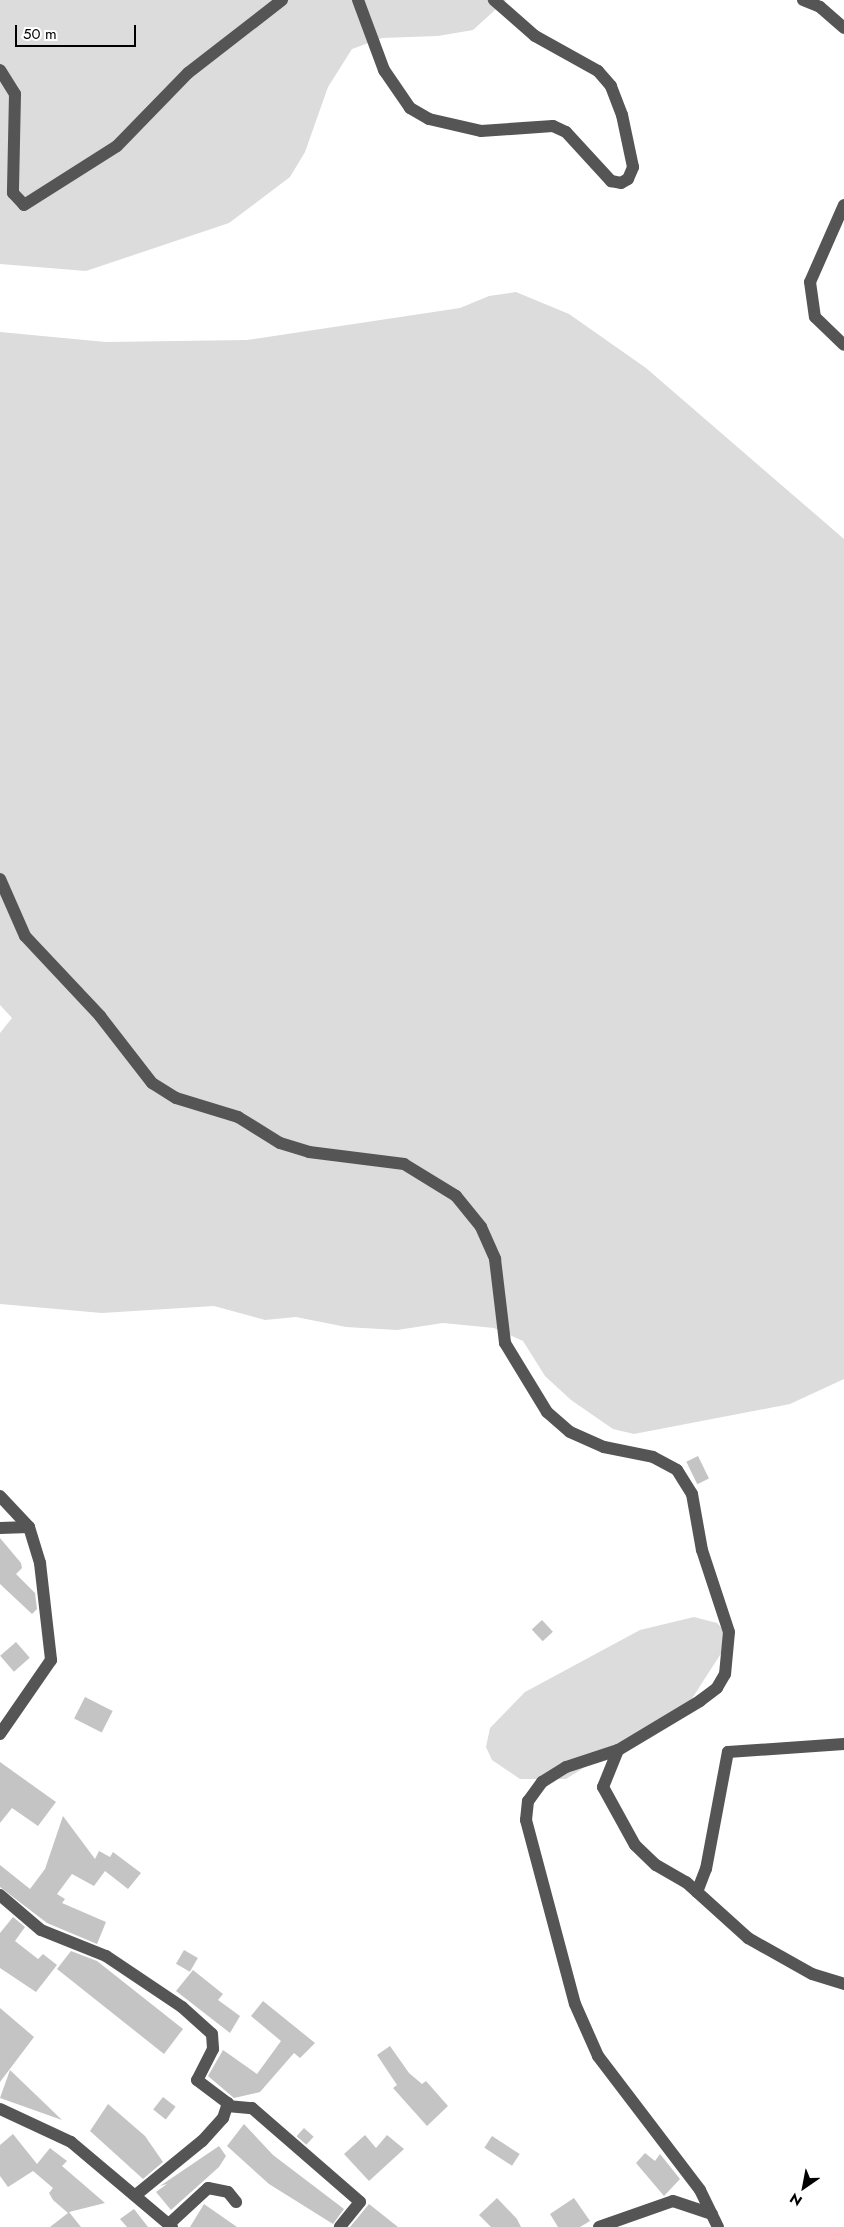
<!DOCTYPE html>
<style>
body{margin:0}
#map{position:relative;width:844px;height:2227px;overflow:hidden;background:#fff;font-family:Jost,sans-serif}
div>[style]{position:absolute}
.green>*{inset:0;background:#dcdcdc}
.building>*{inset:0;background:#c4c4c4;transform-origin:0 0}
.minor>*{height:12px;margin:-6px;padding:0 6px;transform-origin:6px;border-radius:6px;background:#555}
span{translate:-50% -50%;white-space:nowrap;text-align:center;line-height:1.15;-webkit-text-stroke:4px #fff;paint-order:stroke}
.north{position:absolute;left:779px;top:2162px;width:50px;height:50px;-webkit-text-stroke:4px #fff;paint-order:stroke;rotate:213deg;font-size:14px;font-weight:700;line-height:20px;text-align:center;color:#000}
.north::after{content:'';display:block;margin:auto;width:18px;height:22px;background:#000;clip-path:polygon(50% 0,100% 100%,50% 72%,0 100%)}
.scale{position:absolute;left:15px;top:25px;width:121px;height:22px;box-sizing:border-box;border:2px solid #000;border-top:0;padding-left:6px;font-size:15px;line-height:18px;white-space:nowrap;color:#000;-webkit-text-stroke:4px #fff;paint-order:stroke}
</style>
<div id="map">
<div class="green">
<i style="clip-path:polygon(0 0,506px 0,473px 30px,438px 36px,382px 38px,352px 49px,328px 87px,305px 152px,290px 177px,229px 223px,86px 271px,0 264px)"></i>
<i style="clip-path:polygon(516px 292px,569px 314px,646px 368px,844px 539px,844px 1379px,790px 1404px,634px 1434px,613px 1429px,571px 1400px,545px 1376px,523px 1341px,494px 1328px,443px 1323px,397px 1330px,346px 1327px,296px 1317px,265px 1320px,214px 1306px,102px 1313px,0 1304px,0 1033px,12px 1018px,0 1005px,0 332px,106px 342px,247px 340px,460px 308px,489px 296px)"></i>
<i style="clip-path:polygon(694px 1617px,717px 1623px,731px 1638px,691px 1700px,566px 1779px,520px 1779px,492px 1760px,486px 1747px,490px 1728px,525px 1692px,640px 1630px)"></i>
</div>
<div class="building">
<i style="left:698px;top:1456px;width:25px;height:13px;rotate:64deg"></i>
<i style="clip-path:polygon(0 1538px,21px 1563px,22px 1568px,16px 1574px,35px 1593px,37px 1609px,32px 1614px,0 1584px)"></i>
<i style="left:542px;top:1620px;width:16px;height:14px;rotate:47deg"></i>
<i style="left:16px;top:1642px;width:21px;height:21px;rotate:49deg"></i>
<i style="left:85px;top:1697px;width:31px;height:24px;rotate:27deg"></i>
<i style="clip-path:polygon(0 1762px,56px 1802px,38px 1826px,12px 1808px,0 1823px)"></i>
<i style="clip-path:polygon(63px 1816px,95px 1859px,99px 1851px,110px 1857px,113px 1852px,141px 1873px,128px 1889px,105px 1871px,94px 1886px,72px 1874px,57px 1894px,65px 1899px,62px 1903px,106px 1922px,97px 1944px,47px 1923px,0 1887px,0 1865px,30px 1889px,45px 1869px)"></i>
<i style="clip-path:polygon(13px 1917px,25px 1927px,15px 1941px,38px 1959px,43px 1954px,57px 1965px,36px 1992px,0 1968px,0 1933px)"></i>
<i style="left:184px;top:1950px;width:16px;height:16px;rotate:30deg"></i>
<i style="clip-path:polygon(71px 1951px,97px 1961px,183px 2029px,164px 2054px,57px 1969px)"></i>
<i style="clip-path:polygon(193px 1970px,223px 1994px,218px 2000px,240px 2016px,230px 2033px,176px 1991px)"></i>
<i style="clip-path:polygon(263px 2001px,315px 2043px,300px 2058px,294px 2053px,260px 2092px,234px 2098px,208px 2076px,223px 2050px,257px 2074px,281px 2041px,251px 2016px)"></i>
<i style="clip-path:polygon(0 2008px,34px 2037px,0 2082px)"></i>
<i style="clip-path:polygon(390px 2046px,409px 2073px,422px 2084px,426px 2081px,448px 2106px,427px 2126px,393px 2088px,397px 2085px,377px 2055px)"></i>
<i style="clip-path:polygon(10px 2070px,62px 2120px,0 2098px)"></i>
<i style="left:163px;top:2097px;width:16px;height:16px;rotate:38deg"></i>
<i style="clip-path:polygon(108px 2104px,145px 2136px,163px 2162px,143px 2179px,90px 2131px)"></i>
<i style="clip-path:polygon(244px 2124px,273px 2155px,344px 2209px,333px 2224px,269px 2184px,227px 2146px)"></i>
<i style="left:304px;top:2128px;width:13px;height:11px;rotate:42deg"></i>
<i style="clip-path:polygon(13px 2134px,37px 2164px,50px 2148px,67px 2161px,62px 2166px,105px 2203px,69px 2212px,81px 2227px,50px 2227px,68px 2213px,53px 2200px,49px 2193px,53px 2188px,33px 2171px,8px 2187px,0 2176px,0 2145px)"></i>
<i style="clip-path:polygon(365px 2135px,376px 2148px,387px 2135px,404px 2149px,369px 2181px,344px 2154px)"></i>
<i style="left:492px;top:2136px;width:33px;height:14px;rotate:33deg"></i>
<i style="clip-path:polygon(219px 2146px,226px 2156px,219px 2167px,171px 2210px,156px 2192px,167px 2184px,160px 2186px)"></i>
<i style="clip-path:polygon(645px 2153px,655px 2161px,660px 2154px,680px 2179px,664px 2196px,636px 2163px)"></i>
<i style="clip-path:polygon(497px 2198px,517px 2219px,521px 2227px,491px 2227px,479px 2215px)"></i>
<i style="clip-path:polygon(574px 2198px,590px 2221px,580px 2227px,558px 2227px,550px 2214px)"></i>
<i style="clip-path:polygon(204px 2204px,237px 2227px,190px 2227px)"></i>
<i style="clip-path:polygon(369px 2204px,398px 2227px,350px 2227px)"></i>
<i style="clip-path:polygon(134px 2209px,148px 2227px,127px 2227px,120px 2219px)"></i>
</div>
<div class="minor">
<i style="left:358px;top:0;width:75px;rotate:69.6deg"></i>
<i style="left:384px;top:70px;width:46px;rotate:55.6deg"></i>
<i style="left:410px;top:108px;width:22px;rotate:30deg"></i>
<i style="left:429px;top:119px;width:53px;rotate:13deg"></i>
<i style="left:481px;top:131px;width:72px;rotate:-4deg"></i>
<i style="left:553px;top:126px;width:14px;rotate:25deg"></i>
<i style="left:566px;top:132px;width:67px;rotate:47.4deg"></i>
<i style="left:611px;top:181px;width:10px;rotate:11deg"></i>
<i style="left:621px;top:183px;width:8px;rotate:-30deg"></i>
<i style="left:628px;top:179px;width:13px;rotate:-67deg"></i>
<i style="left:633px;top:167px;width:53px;rotate:-101.9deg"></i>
<i style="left:622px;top:115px;width:31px;rotate:-111deg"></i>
<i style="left:611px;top:86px;width:20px;rotate:-131deg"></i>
<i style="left:598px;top:71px;width:72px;rotate:-150.9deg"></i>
<i style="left:535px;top:36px;width:55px;rotate:-138.7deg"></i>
<i style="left:803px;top:0;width:18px;rotate:22deg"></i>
<i style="left:820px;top:7px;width:32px;rotate:41deg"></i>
<i style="left:0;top:70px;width:28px;rotate:58deg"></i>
<i style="left:15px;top:94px;width:99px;rotate:91.2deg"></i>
<i style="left:13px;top:193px;width:16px;rotate:47deg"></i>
<i style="left:24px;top:205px;width:110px;rotate:-32.4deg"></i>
<i style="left:117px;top:146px;width:102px;rotate:-45.8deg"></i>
<i style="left:188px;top:73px;width:119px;rotate:-37.8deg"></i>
<i style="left:844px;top:205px;width:84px;rotate:113.8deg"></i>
<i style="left:810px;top:282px;width:35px;rotate:82deg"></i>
<i style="left:815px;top:317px;width:40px;rotate:44deg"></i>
<i style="left:0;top:879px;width:62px;rotate:66.3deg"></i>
<i style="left:25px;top:936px;width:110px;rotate:46.8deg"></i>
<i style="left:100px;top:1016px;width:85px;rotate:52.2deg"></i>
<i style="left:152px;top:1083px;width:28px;rotate:32deg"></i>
<i style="left:176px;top:1098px;width:65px;rotate:17deg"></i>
<i style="left:238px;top:1117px;width:49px;rotate:31.8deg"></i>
<i style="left:280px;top:1143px;width:30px;rotate:17deg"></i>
<i style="left:309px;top:1152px;width:96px;rotate:7.2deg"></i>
<i style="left:404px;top:1164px;width:61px;rotate:31.6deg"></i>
<i style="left:456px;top:1196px;width:40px;rotate:51deg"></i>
<i style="left:481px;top:1227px;width:35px;rotate:66deg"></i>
<i style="left:495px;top:1259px;width:85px;rotate:83.2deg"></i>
<i style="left:505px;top:1343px;width:81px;rotate:58.7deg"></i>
<i style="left:547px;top:1412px;width:30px;rotate:41deg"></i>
<i style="left:570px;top:1432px;width:37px;rotate:24deg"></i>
<i style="left:604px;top:1447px;width:50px;rotate:11.5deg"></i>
<i style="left:653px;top:1457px;width:27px;rotate:28deg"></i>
<i style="left:677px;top:1470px;width:28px;rotate:58deg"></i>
<i style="left:692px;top:1494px;width:57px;rotate:79.9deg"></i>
<i style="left:702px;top:1550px;width:86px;rotate:71.8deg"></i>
<i style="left:729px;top:1632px;width:42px;rotate:95.4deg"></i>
<i style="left:725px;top:1674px;width:16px;rotate:120deg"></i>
<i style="left:717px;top:1688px;width:21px;rotate:143deg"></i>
<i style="left:700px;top:1701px;width:96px;rotate:149.1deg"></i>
<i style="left:618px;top:1750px;width:55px;rotate:161.9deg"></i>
<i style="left:566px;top:1767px;width:28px;rotate:148deg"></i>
<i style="left:542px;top:1782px;width:24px;rotate:126deg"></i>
<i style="left:528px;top:1801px;width:19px;rotate:96deg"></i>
<i style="left:526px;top:1820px;width:190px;rotate:75.1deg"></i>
<i style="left:575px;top:2004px;width:57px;rotate:66.1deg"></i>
<i style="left:598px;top:2056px;width:168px;rotate:52.7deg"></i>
<i style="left:700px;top:2190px;width:41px;rotate:64.1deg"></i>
<i style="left:0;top:1496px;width:42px;rotate:46.9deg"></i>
<i style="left:29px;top:1527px;width:38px;rotate:73deg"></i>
<i style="left:40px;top:1563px;width:98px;rotate:83.5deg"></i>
<i style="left:51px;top:1660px;width:90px;rotate:124.6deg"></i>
<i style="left:0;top:1528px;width:29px;rotate:-2deg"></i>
<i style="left:618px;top:1750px;width:40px;rotate:112deg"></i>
<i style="left:603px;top:1787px;width:66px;rotate:61.1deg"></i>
<i style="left:635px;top:1845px;width:29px;rotate:44deg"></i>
<i style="left:656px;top:1865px;width:34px;rotate:30deg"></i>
<i style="left:686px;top:1882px;width:84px;rotate:42.1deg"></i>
<i style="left:748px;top:1938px;width:73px;rotate:29.4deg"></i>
<i style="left:812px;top:1974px;width:34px;rotate:17deg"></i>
<i style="left:697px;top:1892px;width:25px;rotate:-69deg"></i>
<i style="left:706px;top:1869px;width:119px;rotate:-79.4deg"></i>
<i style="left:728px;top:1752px;width:116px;rotate:-3.9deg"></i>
<i style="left:0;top:1895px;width:54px;rotate:40.5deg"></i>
<i style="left:41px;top:1930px;width:70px;rotate:21.8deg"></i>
<i style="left:106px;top:1956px;width:92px;rotate:33.9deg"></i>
<i style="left:182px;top:2007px;width:40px;rotate:42deg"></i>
<i style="left:212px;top:2034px;width:15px;rotate:86deg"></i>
<i style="left:213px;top:2049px;width:35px;rotate:117deg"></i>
<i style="left:197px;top:2080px;width:39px;rotate:37deg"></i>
<i style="left:228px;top:2103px;width:16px;rotate:108deg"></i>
<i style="left:223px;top:2118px;width:31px;rotate:132deg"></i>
<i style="left:202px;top:2141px;width:84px;rotate:140.8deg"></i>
<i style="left:227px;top:2106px;width:25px;rotate:5deg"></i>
<i style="left:252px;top:2108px;width:143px;rotate:41deg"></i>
<i style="left:360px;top:2202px;width:32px;rotate:129deg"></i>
<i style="left:0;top:2109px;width:78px;rotate:24.9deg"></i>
<i style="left:71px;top:2142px;width:132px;rotate:40.1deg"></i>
<i style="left:169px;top:2224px;width:53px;rotate:-42.7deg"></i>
<i style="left:208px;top:2188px;width:20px;rotate:11deg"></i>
<i style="left:228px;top:2192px;width:13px;rotate:51deg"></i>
<i style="left:599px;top:2227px;width:78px;rotate:-19.4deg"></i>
<i style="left:673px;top:2201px;width:41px;rotate:18.4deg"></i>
</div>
<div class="north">N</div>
<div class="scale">50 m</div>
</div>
